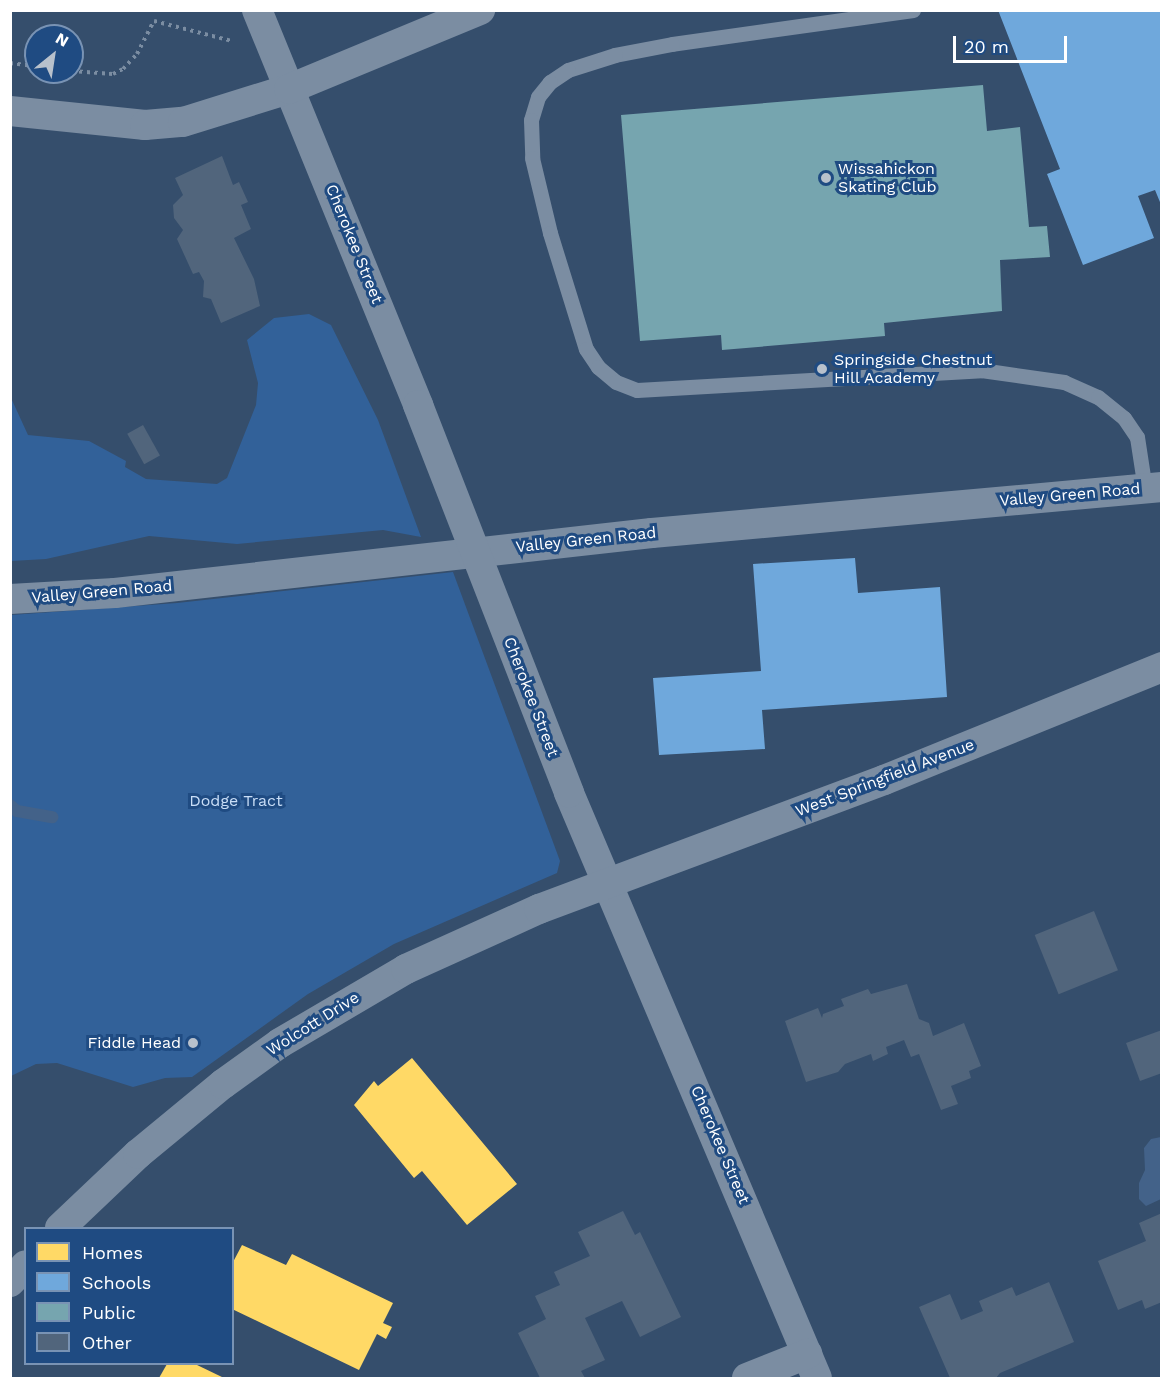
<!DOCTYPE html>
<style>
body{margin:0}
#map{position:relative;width:1172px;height:1389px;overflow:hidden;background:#354e6c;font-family:"Work Sans",sans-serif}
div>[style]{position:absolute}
.green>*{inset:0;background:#326199}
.water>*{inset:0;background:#436289}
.homes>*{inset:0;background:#ffd966}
.schools>*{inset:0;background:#6fa8dc}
.public>*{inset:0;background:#76a5af}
.stream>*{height:12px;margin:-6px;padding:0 6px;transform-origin:6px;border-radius:6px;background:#436289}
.building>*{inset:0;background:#51657c;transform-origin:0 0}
.path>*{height:4px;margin-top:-2px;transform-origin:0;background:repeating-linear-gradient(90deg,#7b8da2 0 3px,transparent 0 7.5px)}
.service>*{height:15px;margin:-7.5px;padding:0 7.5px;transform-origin:7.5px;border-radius:7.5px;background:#7b8da2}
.minor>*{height:30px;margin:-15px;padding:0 15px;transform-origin:15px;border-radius:15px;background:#7b8da2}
.minor-bridge>*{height:30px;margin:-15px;padding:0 15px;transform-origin:15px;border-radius:15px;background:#7b8da2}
.dots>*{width:16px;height:16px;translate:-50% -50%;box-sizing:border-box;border:3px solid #1f4b82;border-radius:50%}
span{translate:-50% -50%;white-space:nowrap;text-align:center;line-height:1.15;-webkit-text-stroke:6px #1f4b82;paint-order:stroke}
.poi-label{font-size:16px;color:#fff}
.left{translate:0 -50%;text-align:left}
.right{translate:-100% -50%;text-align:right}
.street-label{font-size:16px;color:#fff}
.park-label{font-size:16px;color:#c9def7}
.frame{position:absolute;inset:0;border:12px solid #fff;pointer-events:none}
.legend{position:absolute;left:24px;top:1227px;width:210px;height:138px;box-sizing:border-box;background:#1f4b82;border:2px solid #7993b4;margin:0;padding:8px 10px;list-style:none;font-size:18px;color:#fff}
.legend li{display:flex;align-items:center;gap:12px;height:30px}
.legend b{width:30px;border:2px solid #7993b4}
.north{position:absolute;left:24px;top:24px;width:60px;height:60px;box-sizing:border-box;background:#1f4b82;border:2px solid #7993b4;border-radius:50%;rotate:30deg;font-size:16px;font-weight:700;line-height:24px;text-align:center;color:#fff}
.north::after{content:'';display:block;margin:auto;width:21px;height:27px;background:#b8c1cc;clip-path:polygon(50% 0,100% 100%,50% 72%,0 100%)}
.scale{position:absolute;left:953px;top:36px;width:114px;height:27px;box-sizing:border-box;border:3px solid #fff;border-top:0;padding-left:8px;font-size:18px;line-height:21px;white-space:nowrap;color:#fff;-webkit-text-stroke:4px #1f4b82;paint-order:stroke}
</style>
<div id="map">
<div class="green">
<i style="clip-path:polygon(309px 314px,331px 325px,378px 420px,421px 537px,383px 530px,237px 544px,149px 536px,46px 559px,11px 561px,11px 398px,28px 435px,89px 441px,126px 461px,125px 467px,146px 479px,217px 484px,227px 478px,256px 405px,258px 383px,247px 340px,274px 318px)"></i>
<i style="clip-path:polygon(453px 572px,560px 861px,557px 873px,394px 944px,308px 994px,192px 1077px,165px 1078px,133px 1087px,57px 1063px,36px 1064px,11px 1076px,11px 615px,177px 603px)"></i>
</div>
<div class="water">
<i style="clip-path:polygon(1161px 1137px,1161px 1199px,1146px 1206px,1139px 1199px,1139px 1183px,1145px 1170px,1144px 1148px,1151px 1139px)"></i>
</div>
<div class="homes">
<i style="clip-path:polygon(412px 1058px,517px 1184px,467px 1225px,422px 1171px,414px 1178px,354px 1105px,374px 1081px,378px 1086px)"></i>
<i style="clip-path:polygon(242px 1245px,286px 1265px,292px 1254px,393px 1303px,383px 1323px,392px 1327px,386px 1339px,377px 1334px,359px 1370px,232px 1309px,232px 1264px)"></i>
<i style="clip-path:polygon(167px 1364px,195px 1364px,224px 1378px,159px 1378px)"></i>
</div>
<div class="schools">
<i style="clip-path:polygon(998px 10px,1162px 10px,1162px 207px,1155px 190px,1138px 196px,1154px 238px,1083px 265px,1047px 174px,1060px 169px)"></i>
<i style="clip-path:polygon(855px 558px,858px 593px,940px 587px,947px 697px,762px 710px,765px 749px,659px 755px,653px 678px,761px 671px,753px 564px)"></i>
</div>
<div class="public">
<i style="clip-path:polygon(983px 85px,987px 131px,1020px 127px,1029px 227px,1047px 226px,1050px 257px,1000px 260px,1002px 311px,884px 323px,885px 336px,722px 350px,721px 335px,640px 341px,621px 115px)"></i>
</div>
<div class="stream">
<i style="left:10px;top:805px;width:9px;rotate:41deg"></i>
<i style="left:17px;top:811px;width:36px;rotate:10deg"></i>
</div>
<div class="building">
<i style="clip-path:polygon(222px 156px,233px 185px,239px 182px,248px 202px,241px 205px,251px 229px,234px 238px,254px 279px,260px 306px,221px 323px,211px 299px,203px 297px,204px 281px,199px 272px,193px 274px,177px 239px,183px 230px,174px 218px,173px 205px,183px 195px,175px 178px)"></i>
<i style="left:143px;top:425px;width:35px;height:18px;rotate:61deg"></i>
<i style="left:1094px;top:911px;width:64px;height:64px;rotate:68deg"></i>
<i style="clip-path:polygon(907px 984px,919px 1019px,929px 1023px,933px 1036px,964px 1023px,981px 1066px,969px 1071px,971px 1078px,951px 1086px,958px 1104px,941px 1110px,919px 1054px,911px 1057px,904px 1040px,886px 1047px,888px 1054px,873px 1061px,871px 1054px,845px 1064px,838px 1072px,806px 1082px,785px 1021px,818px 1008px,822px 1018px,823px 1014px,844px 1006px,841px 999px,868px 989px,871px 994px)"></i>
<i style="clip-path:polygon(1162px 1030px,1162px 1073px,1140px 1081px,1126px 1043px)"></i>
<i style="clip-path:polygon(623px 1211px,635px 1235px,640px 1232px,681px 1317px,640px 1337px,622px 1301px,585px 1318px,605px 1360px,581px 1371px,585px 1378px,540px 1378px,518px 1333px,546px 1319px,535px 1296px,560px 1285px,554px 1272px,590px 1256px,578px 1232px)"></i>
<i style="clip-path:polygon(1162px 1213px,1162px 1302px,1145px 1309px,1142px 1300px,1118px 1310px,1098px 1261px,1146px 1241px,1139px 1223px)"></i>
<i style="clip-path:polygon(1049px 1282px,1074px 1342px,1000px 1373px,996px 1378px,950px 1378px,919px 1307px,950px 1294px,961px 1320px,983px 1311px,979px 1301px,1012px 1287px,1016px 1296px)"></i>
</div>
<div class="path">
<i style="left:10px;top:63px;width:26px;rotate:7deg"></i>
<i style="left:72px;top:71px;width:41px;rotate:4.2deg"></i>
<i style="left:113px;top:74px;width:11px;rotate:-27deg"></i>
<i style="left:123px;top:69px;width:21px;rotate:-47deg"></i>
<i style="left:137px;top:54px;width:37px;rotate:-63deg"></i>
<i style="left:154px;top:21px;width:81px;rotate:14.4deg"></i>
</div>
<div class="service">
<i style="left:913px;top:10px;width:243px;rotate:172deg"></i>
<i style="left:672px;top:44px;width:58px;rotate:169.1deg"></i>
<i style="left:615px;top:55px;width:49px;rotate:162.3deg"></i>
<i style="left:568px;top:70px;width:22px;rotate:146deg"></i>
<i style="left:550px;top:82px;width:19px;rotate:129deg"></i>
<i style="left:538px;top:97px;width:24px;rotate:107deg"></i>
<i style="left:531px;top:120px;width:38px;rotate:88deg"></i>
<i style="left:532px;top:158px;width:77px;rotate:76.5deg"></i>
<i style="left:550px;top:233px;width:121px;rotate:72.8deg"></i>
<i style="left:586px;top:349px;width:22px;rotate:56deg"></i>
<i style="left:598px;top:367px;width:23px;rotate:40deg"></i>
<i style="left:616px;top:382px;width:22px;rotate:21deg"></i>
<i style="left:637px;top:390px;width:345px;rotate:-3.3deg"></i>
<i style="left:981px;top:370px;width:84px;rotate:8.2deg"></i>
<i style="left:1064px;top:382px;width:37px;rotate:24deg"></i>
<i style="left:1098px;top:397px;width:33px;rotate:39deg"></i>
<i style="left:1124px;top:418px;width:23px;rotate:56deg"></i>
<i style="left:1137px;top:437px;width:53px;rotate:81.3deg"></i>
</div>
<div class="minor">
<i style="left:257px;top:10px;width:427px;rotate:67.8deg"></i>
<i style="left:10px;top:111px;width:136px;rotate:5.9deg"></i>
<i style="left:145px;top:125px;width:38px;rotate:-5deg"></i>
<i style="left:183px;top:122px;width:111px;rotate:-17.3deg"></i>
<i style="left:289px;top:89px;width:207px;rotate:-22.5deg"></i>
<i style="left:10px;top:599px;width:105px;rotate:-3.3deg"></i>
<i style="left:115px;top:593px;width:540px;rotate:-6.38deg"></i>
<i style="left:652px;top:533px;width:512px;rotate:-5.15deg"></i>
<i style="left:569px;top:793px;width:635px;rotate:67.03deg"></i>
<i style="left:60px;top:1228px;width:108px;rotate:-43.5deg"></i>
<i style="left:138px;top:1154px;width:110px;rotate:-39.5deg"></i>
<i style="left:223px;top:1084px;width:70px;rotate:-35.7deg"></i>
<i style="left:280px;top:1043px;width:146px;rotate:-30.4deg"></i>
<i style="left:406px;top:969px;width:146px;rotate:-24.3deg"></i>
<i style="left:539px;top:909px;width:368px;rotate:-20.5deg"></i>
<i style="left:884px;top:780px;width:300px;rotate:-22.1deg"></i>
<i style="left:10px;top:1282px;width:23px;rotate:-47deg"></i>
<i style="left:747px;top:1378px;width:65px;rotate:-21.8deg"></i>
</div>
<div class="minor-bridge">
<i style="left:418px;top:405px;width:416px;rotate:68.7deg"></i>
</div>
<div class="dots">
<i style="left:826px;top:178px;background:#b8c1cc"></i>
<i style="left:822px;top:369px;background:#b8c1cc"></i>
<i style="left:193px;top:1043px;background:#b8c1cc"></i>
</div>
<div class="poi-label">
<span class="left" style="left:838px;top:178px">Wissahickon<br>Skating Club</span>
<span class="left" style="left:834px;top:369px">Springside Chestnut<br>Hill Academy</span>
<span class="right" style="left:181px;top:1043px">Fiddle Head</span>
</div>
<div class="street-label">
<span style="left:354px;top:244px;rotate:68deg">Cherokee Street</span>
<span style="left:1070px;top:495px;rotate:-5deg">Valley Green Road</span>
<span style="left:586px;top:540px;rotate:-6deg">Valley Green Road</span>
<span style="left:102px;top:592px;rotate:-5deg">Valley Green Road</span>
<span style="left:531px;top:697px;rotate:69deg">Cherokee Street</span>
<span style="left:885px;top:778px;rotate:-21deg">West Springfield Avenue</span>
<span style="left:313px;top:1024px;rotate:-32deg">Wolcott Drive</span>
<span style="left:720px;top:1145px;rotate:67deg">Cherokee Street</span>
</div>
<div class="park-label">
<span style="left:236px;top:801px">Dodge Tract</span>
</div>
<div class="frame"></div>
<ul class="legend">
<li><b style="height:16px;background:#ffd966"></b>Homes</li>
<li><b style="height:16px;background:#6fa8dc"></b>Schools</li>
<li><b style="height:16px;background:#76a5af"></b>Public</li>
<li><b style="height:16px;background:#51657c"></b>Other</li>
</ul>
<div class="north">N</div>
<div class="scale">20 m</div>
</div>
